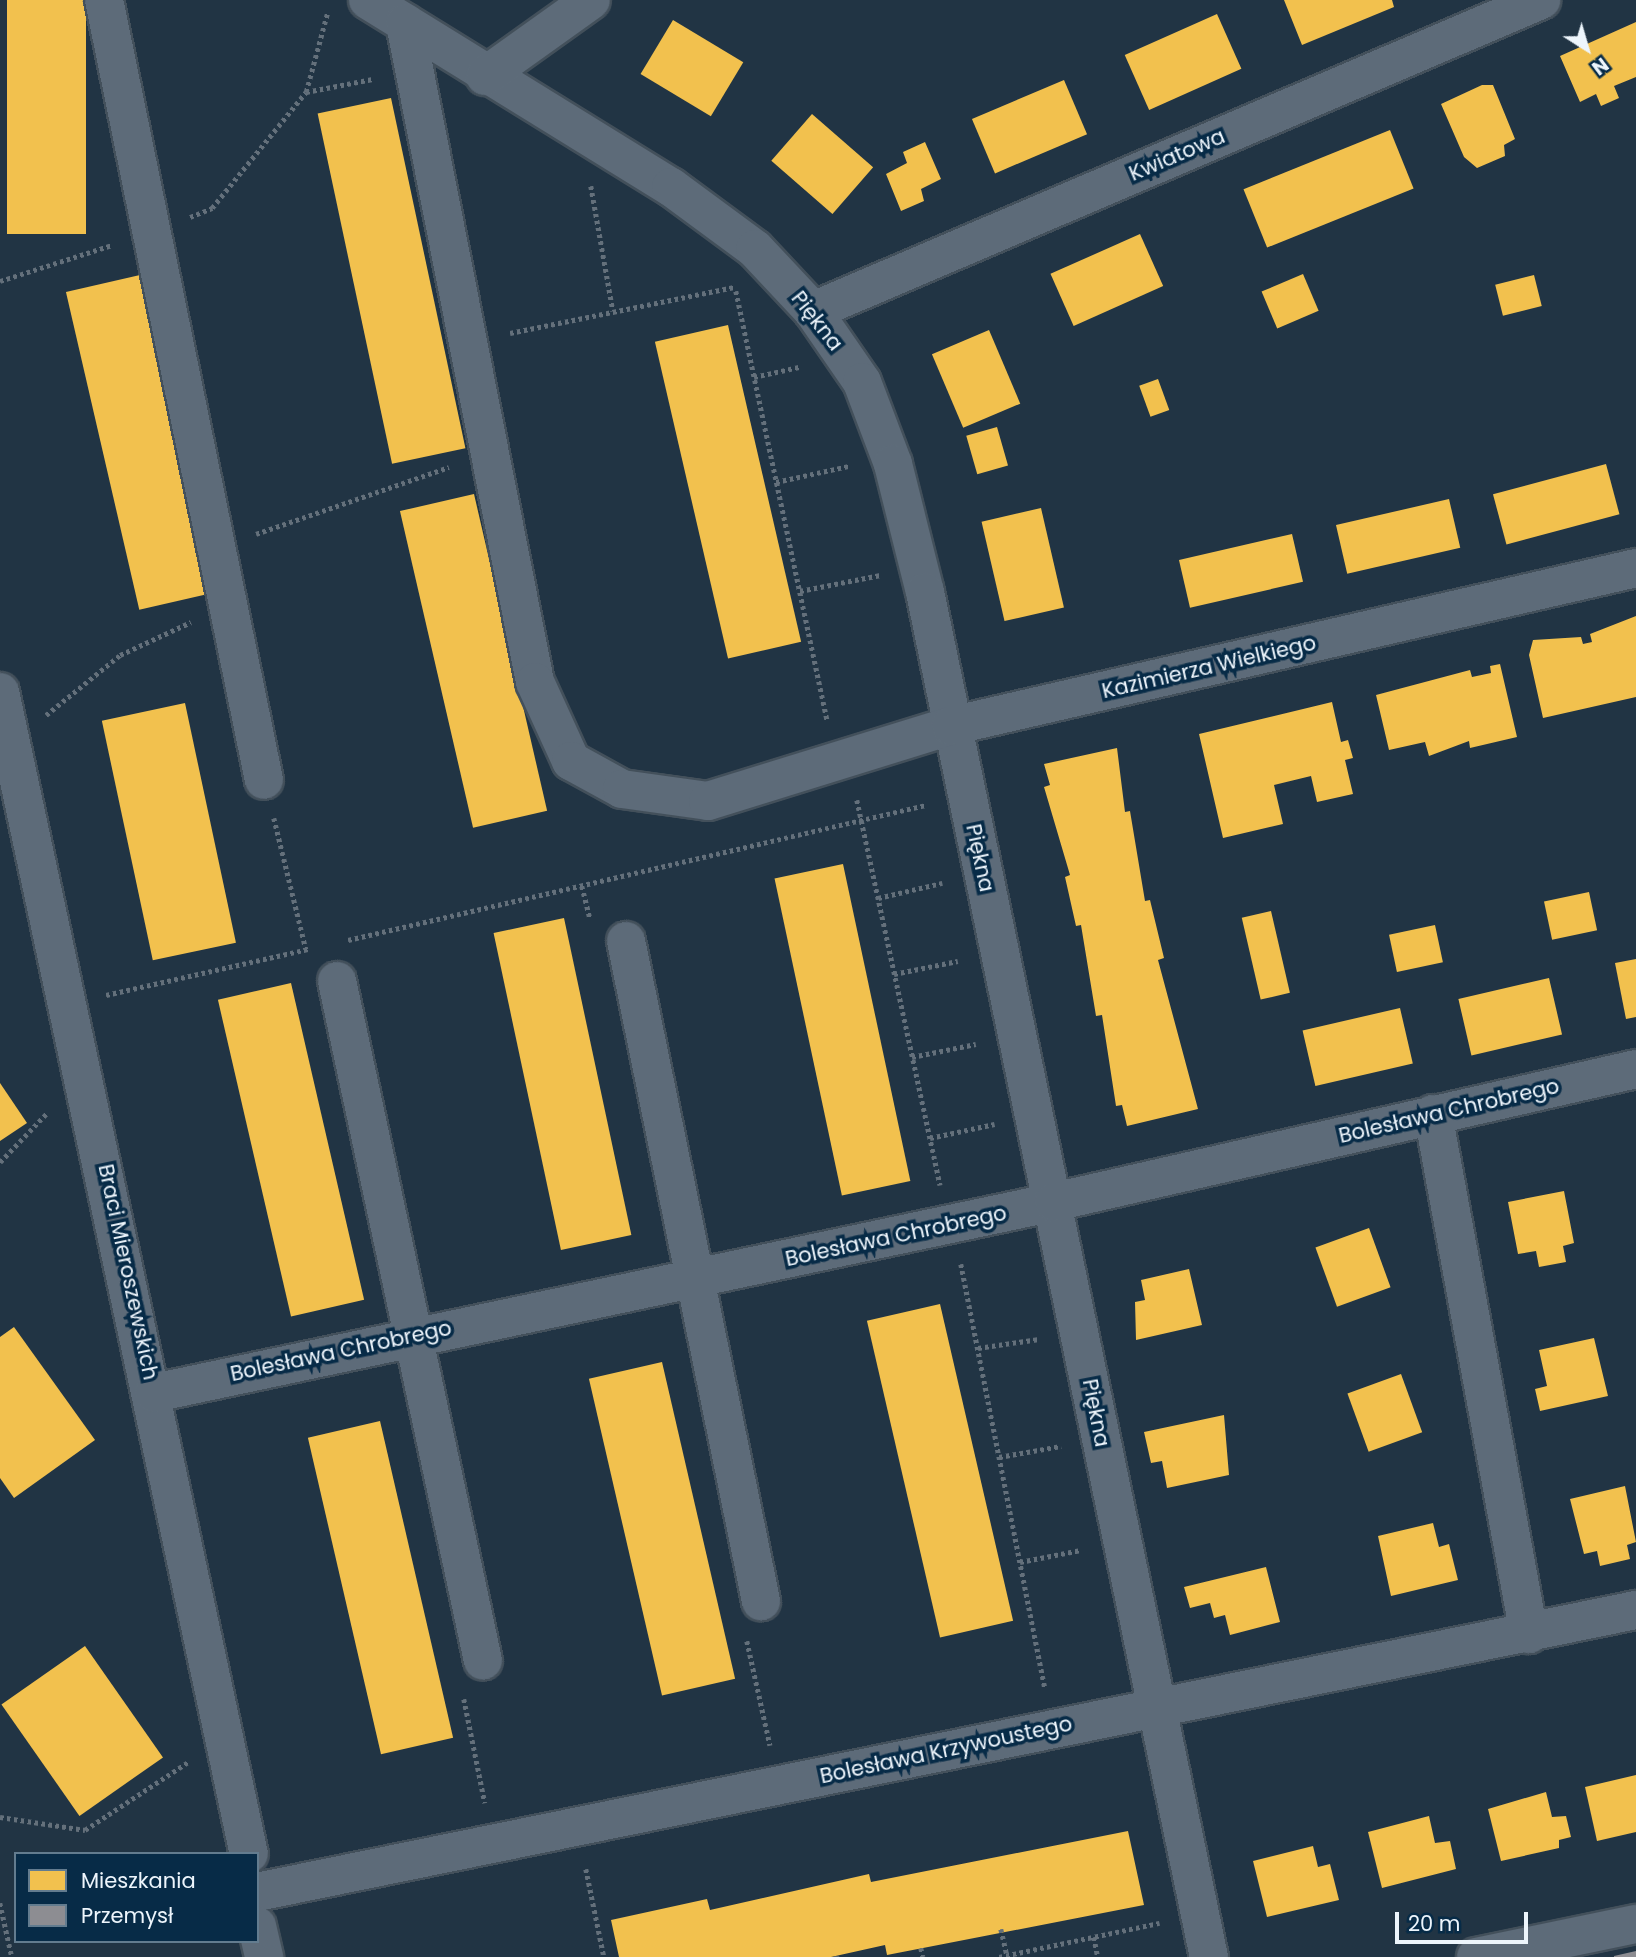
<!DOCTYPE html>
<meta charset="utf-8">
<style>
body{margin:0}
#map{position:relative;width:1636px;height:1957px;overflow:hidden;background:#213444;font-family:Poppins,sans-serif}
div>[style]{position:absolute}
.homes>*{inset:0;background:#f2c14e;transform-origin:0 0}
.industry>*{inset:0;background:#8d8d92}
.path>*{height:4.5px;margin-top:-2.25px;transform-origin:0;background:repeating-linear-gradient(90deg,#64707b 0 3.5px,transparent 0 7px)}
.roads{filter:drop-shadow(2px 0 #43505b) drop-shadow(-2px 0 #43505b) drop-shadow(0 2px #43505b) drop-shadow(0 -2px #43505b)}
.minor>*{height:38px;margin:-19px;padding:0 19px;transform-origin:19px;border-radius:19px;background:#5d6b79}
span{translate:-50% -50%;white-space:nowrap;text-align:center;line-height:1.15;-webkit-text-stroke:7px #072b47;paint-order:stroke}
.street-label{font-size:21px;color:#edf5fc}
.legend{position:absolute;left:14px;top:1852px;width:245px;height:91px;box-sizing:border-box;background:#072b47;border:2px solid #637c8f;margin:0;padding:9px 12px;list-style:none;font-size:21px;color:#edf5fc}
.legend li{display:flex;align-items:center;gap:14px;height:35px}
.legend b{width:35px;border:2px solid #637c8f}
.north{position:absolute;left:1552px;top:14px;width:70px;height:70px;-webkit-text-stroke:5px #072b47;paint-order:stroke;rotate:143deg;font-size:19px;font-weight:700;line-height:28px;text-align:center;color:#edf5fc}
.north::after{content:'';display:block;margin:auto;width:24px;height:32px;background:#edf5fc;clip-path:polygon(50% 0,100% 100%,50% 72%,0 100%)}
.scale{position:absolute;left:1395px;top:1912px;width:133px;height:32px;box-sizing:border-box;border:4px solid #edf5fc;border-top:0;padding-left:9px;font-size:21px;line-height:24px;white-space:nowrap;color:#edf5fc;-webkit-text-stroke:5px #072b47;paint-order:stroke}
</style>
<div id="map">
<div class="homes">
<i style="left:7px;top:0;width:79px;height:234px"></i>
<i style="clip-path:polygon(1284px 0,1392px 0,1394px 7px,1302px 45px)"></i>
<i style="left:1217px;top:14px;width:60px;height:101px;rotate:66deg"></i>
<i style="left:673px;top:20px;width:82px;height:63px;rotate:31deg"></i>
<i style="clip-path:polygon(1636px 22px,1636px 77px,1614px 86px,1619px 98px,1601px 106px,1596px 94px,1580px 102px,1560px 56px)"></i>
<i style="left:1064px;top:80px;width:59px;height:100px;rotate:67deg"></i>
<i style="clip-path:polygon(1482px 85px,1493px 85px,1515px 139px,1504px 145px,1505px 156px,1477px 168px,1464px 157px,1441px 104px)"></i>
<i style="left:391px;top:98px;width:358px;height:75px;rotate:78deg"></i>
<i style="left:812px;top:114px;width:81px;height:62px;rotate:41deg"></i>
<i style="left:1390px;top:130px;width:63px;height:158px;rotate:68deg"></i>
<i style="clip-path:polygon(925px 142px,941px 179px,921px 189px,924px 201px,901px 211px,886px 174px,907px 163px,903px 152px)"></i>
<i style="left:1140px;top:234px;width:57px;height:98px;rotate:66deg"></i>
<i style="left:1303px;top:274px;width:40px;height:45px;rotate:67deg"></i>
<i style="left:140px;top:275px;width:326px;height:76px;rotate:77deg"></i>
<i style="left:1534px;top:275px;width:32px;height:40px;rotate:76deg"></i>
<i style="left:728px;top:325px;width:325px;height:75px;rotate:77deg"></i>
<i style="left:989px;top:330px;width:80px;height:62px;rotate:67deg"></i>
<i style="left:1158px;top:379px;width:33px;height:20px;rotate:70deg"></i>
<i style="left:997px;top:427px;width:40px;height:32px;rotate:74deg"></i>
<i style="left:1606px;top:464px;width:52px;height:117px;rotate:75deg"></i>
<i style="left:474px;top:494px;width:325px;height:76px;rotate:77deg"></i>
<i style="left:1449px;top:499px;width:50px;height:116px;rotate:77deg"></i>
<i style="left:1041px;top:508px;width:102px;height:61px;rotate:77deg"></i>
<i style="left:1292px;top:534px;width:49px;height:116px;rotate:77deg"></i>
<i style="clip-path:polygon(1636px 616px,1636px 697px,1543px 718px,1529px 655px,1533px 640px,1581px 637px,1583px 644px,1592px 642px,1590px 634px)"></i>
<i style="clip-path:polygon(1500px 664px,1517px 737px,1470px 748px,1469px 741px,1429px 756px,1425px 742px,1389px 750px,1376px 695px,1470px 670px,1472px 677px,1491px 673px,1490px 666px)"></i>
<i style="clip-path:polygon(1332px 702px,1341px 742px,1348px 740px,1353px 758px,1345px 760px,1353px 794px,1317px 802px,1311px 776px,1274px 785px,1283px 824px,1223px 838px,1199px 734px)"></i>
<i style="left:185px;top:703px;width:245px;height:85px;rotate:78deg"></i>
<i style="clip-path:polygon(1117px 748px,1125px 812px,1130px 811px,1145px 901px,1150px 900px,1164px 958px,1158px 960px,1198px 1109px,1127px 1126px,1122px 1105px,1116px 1106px,1102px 1015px,1096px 1016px,1081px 925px,1076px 926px,1065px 877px,1070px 875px,1044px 787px,1050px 785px,1044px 764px)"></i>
<i style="left:843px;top:864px;width:324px;height:70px;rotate:78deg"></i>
<i style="left:1589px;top:892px;width:39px;height:46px;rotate:78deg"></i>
<i style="left:1271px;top:911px;width:84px;height:30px;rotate:77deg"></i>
<i style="left:564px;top:918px;width:324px;height:72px;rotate:78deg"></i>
<i style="left:1435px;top:925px;width:38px;height:47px;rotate:78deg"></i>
<i style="clip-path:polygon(1636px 959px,1636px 1017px,1626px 1019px,1615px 963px)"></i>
<i style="left:1549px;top:978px;width:58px;height:93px;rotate:77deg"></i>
<i style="left:291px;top:983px;width:325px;height:75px;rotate:77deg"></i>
<i style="left:1400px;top:1008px;width:57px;height:100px;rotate:77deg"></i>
<i style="clip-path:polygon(0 1083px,27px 1123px,0 1141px)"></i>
<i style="clip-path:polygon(1564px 1191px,1574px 1243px,1563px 1246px,1566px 1262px,1539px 1267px,1536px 1251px,1518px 1254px,1508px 1202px)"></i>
<i style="left:1369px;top:1228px;width:63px;height:57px;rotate:70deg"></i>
<i style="clip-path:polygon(1189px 1269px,1202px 1325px,1136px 1340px,1135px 1302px,1145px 1300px,1141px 1280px)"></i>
<i style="left:940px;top:1304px;width:325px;height:75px;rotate:77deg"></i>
<i style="clip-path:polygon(14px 1327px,95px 1440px,14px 1498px,0 1478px,0 1337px)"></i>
<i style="clip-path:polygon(1594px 1338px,1608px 1396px,1540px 1411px,1535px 1389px,1547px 1386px,1539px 1350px)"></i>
<i style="left:662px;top:1362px;width:325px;height:75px;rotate:77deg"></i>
<i style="left:1401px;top:1374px;width:62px;height:57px;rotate:70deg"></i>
<i style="clip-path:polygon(1224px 1415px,1229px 1475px,1167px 1488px,1162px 1461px,1151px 1463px,1144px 1432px)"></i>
<i style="left:380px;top:1421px;width:325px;height:74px;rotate:77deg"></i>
<i style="clip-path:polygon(1625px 1486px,1636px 1542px,1627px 1545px,1630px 1559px,1600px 1566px,1597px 1551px,1584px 1554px,1570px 1499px)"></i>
<i style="clip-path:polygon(1433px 1523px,1439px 1547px,1449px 1544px,1458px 1580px,1391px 1596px,1378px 1536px)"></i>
<i style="clip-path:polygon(1266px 1567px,1280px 1622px,1230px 1635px,1225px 1615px,1214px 1618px,1210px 1603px,1190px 1608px,1184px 1587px)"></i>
<i style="left:85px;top:1646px;width:136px;height:102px;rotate:55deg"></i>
<i style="clip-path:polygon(1636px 1775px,1636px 1832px,1597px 1841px,1585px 1787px)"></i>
<i style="clip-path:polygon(1546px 1792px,1552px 1817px,1566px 1816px,1571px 1837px,1559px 1840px,1559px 1848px,1501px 1861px,1488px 1809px)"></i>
<i style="clip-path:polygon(1429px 1816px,1435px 1843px,1450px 1841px,1456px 1869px,1382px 1888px,1368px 1832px)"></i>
<i style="clip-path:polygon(1128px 1831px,1144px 1905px,887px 1955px,885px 1945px,831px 1957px,619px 1957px,611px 1920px,707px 1899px,710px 1910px,869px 1874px,871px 1882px)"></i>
<i style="clip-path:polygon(1313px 1846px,1318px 1867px,1330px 1864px,1339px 1900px,1267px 1917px,1253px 1861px)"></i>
</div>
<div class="industry">
<i style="clip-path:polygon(1636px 1951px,1636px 1957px,1614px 1957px,1614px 1956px)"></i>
</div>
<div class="path">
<i style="left:306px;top:92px;width:68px;rotate:-11deg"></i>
<i style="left:591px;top:186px;width:127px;rotate:80deg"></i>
<i style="left:190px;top:217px;width:24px;rotate:-22deg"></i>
<i style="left:212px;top:208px;width:149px;rotate:-51deg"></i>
<i style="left:306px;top:92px;width:81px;rotate:-74.9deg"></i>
<i style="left:0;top:281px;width:118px;rotate:-17.8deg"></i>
<i style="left:736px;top:291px;width:439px;rotate:78deg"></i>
<i style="left:510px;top:333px;width:229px;rotate:-11.6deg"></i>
<i style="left:754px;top:377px;width:46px;rotate:-12.5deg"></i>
<i style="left:776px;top:482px;width:75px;rotate:-12.4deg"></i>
<i style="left:256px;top:534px;width:204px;rotate:-19.1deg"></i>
<i style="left:800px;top:591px;width:82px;rotate:-11.3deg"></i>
<i style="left:46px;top:715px;width:95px;rotate:-39deg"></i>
<i style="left:120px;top:655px;width:78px;rotate:-24.9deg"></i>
<i style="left:857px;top:800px;width:394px;rotate:77.8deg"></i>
<i style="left:274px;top:818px;width:135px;rotate:76.3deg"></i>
<i style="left:582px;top:886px;width:34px;rotate:76deg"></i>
<i style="left:878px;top:898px;width:66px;rotate:-13.2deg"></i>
<i style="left:348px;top:940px;width:594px;rotate:-13.15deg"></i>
<i style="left:894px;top:974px;width:65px;rotate:-11.5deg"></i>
<i style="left:106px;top:995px;width:208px;rotate:-12.8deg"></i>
<i style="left:912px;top:1057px;width:65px;rotate:-11.5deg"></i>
<i style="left:930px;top:1138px;width:66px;rotate:-12.3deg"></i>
<i style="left:0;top:1162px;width:69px;rotate:-46.2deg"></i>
<i style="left:961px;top:1264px;width:432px;rotate:78.8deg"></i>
<i style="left:978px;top:1348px;width:62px;rotate:-8.4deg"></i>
<i style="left:999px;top:1457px;width:63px;rotate:-10.1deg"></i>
<i style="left:1020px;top:1562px;width:62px;rotate:-11.1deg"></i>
<i style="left:747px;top:1641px;width:107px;rotate:77.5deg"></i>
<i style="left:464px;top:1699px;width:106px;rotate:78.6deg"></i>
<i style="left:0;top:1817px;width:86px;rotate:8.7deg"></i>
<i style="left:85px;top:1830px;width:123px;rotate:-33.4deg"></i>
<i style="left:586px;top:1869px;width:90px;rotate:78.4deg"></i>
<i style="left:0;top:1903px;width:55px;rotate:77.5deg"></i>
<i style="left:1001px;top:1929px;width:28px;rotate:77deg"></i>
<i style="left:1094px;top:1937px;width:20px;rotate:79deg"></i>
<i style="left:921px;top:1948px;width:9px;rotate:77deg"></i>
<i style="left:837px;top:1956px;width:1px;rotate:90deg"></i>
<i style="left:999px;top:1957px;width:164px;rotate:-12deg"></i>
</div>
<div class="roads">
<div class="minor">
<i style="left:104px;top:0;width:796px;rotate:78.41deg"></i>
<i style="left:368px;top:0;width:356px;rotate:31.7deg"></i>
<i style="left:671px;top:187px;width:104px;rotate:36.4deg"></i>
<i style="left:755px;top:249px;width:85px;rotate:46.9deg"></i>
<i style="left:813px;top:311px;width:86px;rotate:55.4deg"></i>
<i style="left:862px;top:382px;width:88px;rotate:69.3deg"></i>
<i style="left:893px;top:464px;width:132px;rotate:76deg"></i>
<i style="left:925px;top:592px;width:1394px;rotate:78.25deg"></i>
<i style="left:405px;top:23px;width:672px;rotate:78.84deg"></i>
<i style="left:535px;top:682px;width:87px;rotate:65.5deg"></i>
<i style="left:571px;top:761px;width:58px;rotate:28.8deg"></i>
<i style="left:622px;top:789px;width:87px;rotate:7.9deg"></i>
<i style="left:708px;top:801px;width:254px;rotate:-17.2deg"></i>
<i style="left:951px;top:726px;width:703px;rotate:-12.99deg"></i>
<i style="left:485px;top:76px;width:130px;rotate:-35.6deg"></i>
<i style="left:813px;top:311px;width:792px;rotate:-23.13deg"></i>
<i style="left:0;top:692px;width:1188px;rotate:77.91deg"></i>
<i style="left:626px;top:941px;width:674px;rotate:78.44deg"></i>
<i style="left:337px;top:981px;width:695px;rotate:77.88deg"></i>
<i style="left:1433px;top:1114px;width:529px;rotate:79.54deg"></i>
<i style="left:154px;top:1393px;width:920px;rotate:-11.98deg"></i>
<i style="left:1054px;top:1202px;width:597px;rotate:-12.87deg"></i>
<i style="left:257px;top:1892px;width:1408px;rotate:-11.56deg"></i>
<i style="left:257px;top:1926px;width:32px;rotate:77deg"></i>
<i style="left:1476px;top:1957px;width:163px;rotate:-11.7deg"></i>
</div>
</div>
<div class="street-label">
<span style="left:1177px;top:155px;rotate:-23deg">Kwiatowa</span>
<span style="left:817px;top:321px;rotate:52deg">Piękna</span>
<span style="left:1209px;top:667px;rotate:-13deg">Kazimierza Wielkiego</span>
<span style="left:980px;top:858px;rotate:78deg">Piękna</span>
<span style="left:1449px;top:1111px;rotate:-13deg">Bolesława Chrobrego</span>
<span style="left:896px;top:1236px;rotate:-12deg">Bolesława Chrobrego</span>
<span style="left:128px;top:1272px;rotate:78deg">Braci Mieroszewskich</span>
<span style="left:341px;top:1351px;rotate:-12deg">Bolesława Chrobrego</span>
<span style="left:1096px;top:1413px;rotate:79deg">Piękna</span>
<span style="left:946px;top:1750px;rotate:-12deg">Bolesława Krzywoustego</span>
</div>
<ul class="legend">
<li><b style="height:19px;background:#f2c14e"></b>Mieszkania</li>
<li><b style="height:19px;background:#8d8d92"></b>Przemysł</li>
</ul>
<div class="north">N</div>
<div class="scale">20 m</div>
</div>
